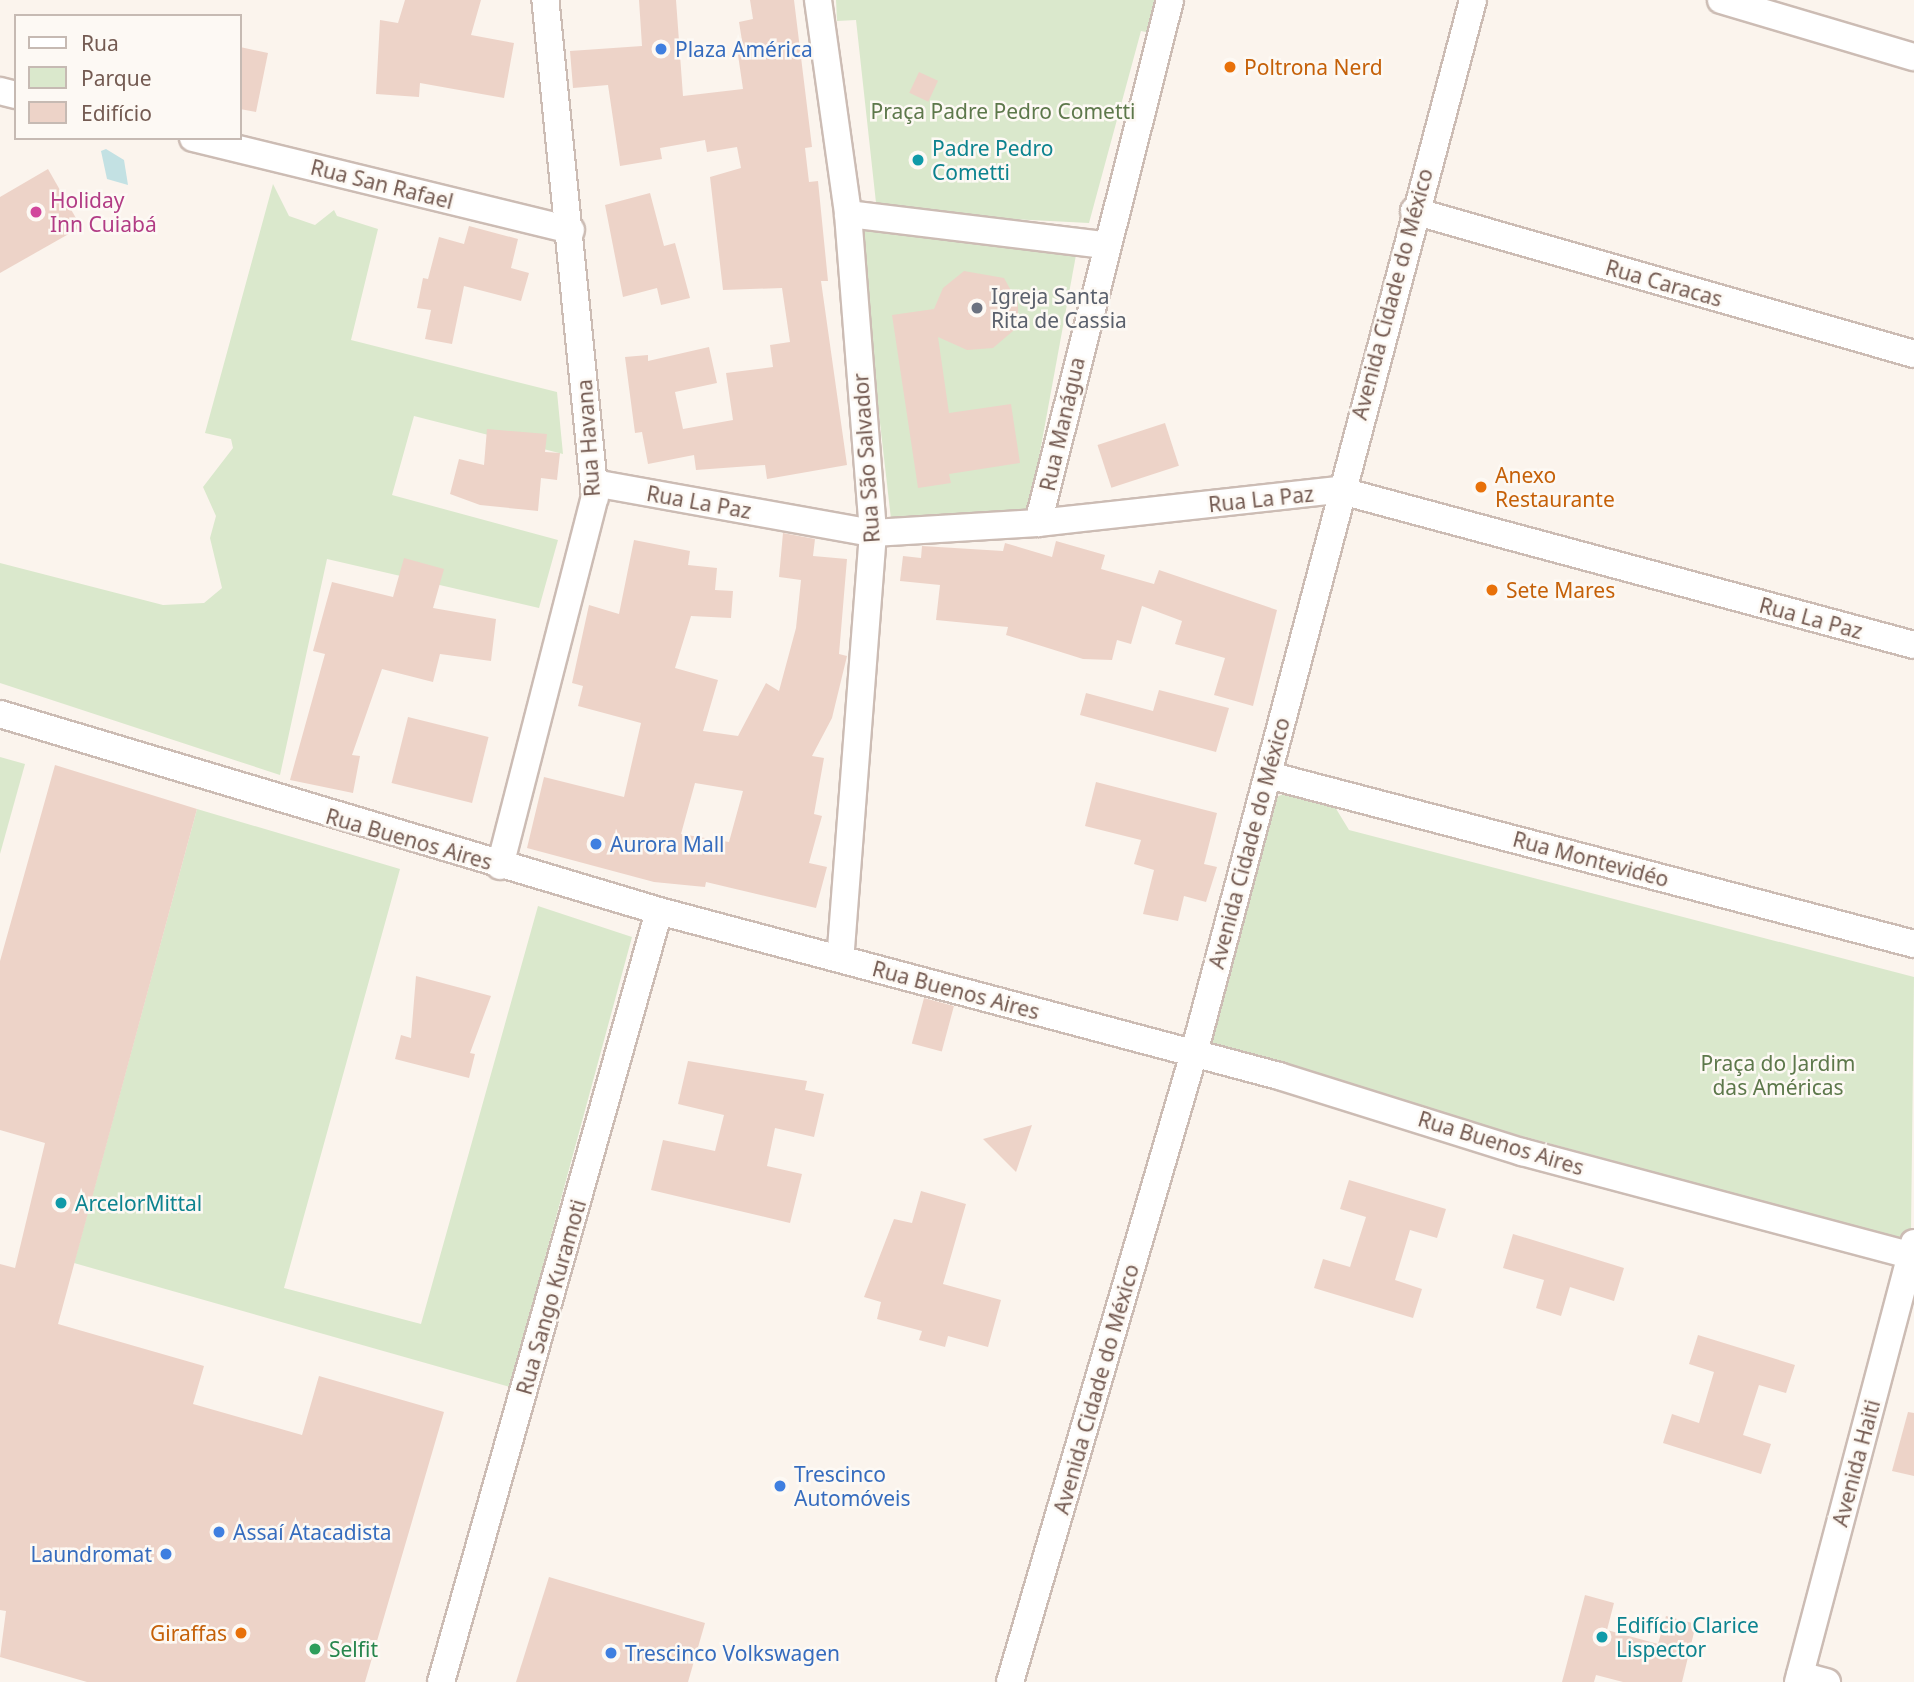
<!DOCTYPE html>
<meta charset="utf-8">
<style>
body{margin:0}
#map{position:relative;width:1914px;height:1682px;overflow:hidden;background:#fbf4ed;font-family:"Noto Sans",sans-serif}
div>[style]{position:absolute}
.green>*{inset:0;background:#dae8cc}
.water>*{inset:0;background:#c3e1e3}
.building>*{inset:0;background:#edd3c8;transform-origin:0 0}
.roads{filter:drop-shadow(2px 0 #ccbcb4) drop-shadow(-2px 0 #ccbcb4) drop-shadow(0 2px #ccbcb4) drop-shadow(0 -2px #ccbcb4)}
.minor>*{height:26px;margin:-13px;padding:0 13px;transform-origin:13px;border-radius:13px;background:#fff}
.dots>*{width:19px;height:19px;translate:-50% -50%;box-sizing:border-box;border:4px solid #fdf9f4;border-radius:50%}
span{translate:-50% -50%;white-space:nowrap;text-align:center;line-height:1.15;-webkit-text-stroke:5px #fdf9f4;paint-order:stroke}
.shop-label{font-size:21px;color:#366cbe}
.left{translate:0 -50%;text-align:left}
.right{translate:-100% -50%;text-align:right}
.food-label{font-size:21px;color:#c56008}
.park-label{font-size:21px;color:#5d784b}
.culture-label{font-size:21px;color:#0d838f}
.street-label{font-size:21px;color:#745b52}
.hotel-label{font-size:21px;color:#b23c85}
.worship-label{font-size:21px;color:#5b616d}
.leisure-label{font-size:21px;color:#27864d}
.legend{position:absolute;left:14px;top:14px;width:228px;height:126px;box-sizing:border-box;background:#fdf9f4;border:2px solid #c6bab3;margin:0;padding:9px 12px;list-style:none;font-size:21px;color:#745b52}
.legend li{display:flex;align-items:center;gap:14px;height:35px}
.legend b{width:35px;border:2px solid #c6bab3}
</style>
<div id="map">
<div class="green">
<i style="clip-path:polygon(836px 0,1165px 0,1156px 34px,1141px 31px,1089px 223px,877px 212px,856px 20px,837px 21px)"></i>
<i style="clip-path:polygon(273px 184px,289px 216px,315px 225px,334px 210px,337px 216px,378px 229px,351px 340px,557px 392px,563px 454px,414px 416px,392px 495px,558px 540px,539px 608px,327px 559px,280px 775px,0 683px,0 563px,163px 605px,204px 603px,222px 588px,210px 538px,216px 516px,203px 487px,233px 448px,231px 439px,205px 433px)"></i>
<i style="clip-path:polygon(864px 228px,1076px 255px,1029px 512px,891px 519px,859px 239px)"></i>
<i style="clip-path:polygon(0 757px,25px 764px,0 854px)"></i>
<i style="clip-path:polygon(1286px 793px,1335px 807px,1349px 830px,1914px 977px,1911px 1232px,1902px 1239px,1219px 1054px,1210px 1043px,1274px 798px)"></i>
<i style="clip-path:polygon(197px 809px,400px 869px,284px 1288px,421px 1324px,538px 906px,632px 937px,510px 1387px,74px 1263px)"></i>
</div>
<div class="water">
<i style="clip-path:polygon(106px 149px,124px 160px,128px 185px,107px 179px,101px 151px)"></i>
</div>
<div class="building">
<i style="clip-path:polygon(405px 0,481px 0,471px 35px,514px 43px,504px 98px,420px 83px,419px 97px,376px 94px,380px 20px,398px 23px)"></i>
<i style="clip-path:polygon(639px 0,676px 0,683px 96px,743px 89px,737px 48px,743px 47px,739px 22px,753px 19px,750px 0,794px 0,812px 147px,805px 148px,809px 182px,818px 181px,828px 281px,821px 281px,847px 465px,767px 479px,765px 465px,696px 470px,694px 455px,648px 464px,642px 432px,635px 433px,625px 357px,648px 355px,648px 361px,709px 347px,717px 383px,675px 392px,683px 429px,733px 420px,726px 373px,773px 367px,770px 345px,790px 342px,782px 288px,723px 290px,710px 177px,741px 168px,737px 147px,707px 152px,705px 140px,660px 148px,662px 159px,620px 166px,608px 85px,573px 88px,570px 51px,642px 46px)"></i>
<i style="clip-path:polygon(240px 47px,268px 53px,256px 112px,240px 109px)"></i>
<i style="left:919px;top:72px;width:21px;height:23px;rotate:25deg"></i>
<i style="clip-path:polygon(48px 169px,81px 227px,0 273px,0 197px)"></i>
<i style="clip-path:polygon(650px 193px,664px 246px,675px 243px,690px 298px,661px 305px,657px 288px,623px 297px,605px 205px)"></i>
<i style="clip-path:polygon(469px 226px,518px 239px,511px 268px,529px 273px,521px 301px,464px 286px,452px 344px,425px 339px,431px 310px,417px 308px,423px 278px,428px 279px,439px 237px,464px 244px)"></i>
<i style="clip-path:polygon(964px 271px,1004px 278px,1018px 303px,1018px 317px,1013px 331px,993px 348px,967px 350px,938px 337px,949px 413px,1011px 404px,1020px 463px,949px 474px,951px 483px,918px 488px,892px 315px,934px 309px,943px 288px)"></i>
<i style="left:1165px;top:423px;width:45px;height:71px;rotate:72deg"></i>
<i style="clip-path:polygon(487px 429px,547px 434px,545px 452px,560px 453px,557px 480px,541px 478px,538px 511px,480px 505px,450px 494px,459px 459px,484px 465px)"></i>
<i style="clip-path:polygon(evenodd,783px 533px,815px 539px,813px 556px,847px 559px,839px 654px,847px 656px,832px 718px,812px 756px,824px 758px,814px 814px,822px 816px,809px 863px,827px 867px,816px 908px,706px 882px,705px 887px,654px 882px,527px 848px,544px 777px,624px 797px,641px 723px,578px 706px,583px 686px,572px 683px,589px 605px,619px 614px,634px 540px,690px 551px,688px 565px,717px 568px,715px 590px,733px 591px,731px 618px,691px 616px,675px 668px,718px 680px,703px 731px,738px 736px,766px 683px,779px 691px,796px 628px,801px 580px,779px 577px,783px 533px,695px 783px,743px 791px,729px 842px,681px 834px,695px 783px)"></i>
<i style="clip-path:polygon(1056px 541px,1105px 555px,1101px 569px,1154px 584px,1159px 570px,1277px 610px,1253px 706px,1214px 695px,1225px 658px,1175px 644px,1182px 621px,1142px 606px,1131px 644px,1117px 640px,1112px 660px,1083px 659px,1006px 635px,1008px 627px,936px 620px,940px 585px,900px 581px,903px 556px,921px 558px,922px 546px,1003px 551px,1005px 543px,1052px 557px)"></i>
<i style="clip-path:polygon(404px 558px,444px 569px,433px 608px,496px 619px,491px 661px,440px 654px,433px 682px,382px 669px,352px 755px,360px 756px,353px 793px,290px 780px,325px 654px,313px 651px,332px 582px,393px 597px)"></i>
<i style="clip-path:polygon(1159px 690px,1229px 708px,1216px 752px,1080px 715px,1086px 693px,1153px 711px)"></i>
<i style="left:408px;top:717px;width:83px;height:68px;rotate:14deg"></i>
<i style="clip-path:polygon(55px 765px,197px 809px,58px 1324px,204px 1366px,193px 1404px,302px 1435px,319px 1376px,444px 1412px,365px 1682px,87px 1682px,0 1657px,6px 1611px,0 1610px,0 1264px,15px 1268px,45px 1143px,0 1130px,0 961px)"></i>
<i style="clip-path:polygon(1096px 782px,1217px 813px,1204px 864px,1217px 867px,1206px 902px,1184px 896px,1178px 921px,1143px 914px,1154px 870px,1134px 864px,1141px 840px,1085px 826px)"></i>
<i style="clip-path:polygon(416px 976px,491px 996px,470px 1053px,475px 1054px,469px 1078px,395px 1059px,401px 1035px,411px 1038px)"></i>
<i style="left:924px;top:998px;width:31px;height:47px;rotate:15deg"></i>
<i style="clip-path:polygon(688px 1061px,807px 1081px,805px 1090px,824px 1094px,814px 1137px,775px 1128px,767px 1166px,802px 1174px,790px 1223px,651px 1190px,663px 1140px,715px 1151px,724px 1115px,678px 1104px)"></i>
<i style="clip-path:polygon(1032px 1125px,1016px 1172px,983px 1139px)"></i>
<i style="clip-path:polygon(1349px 1180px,1446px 1209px,1437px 1238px,1410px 1230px,1395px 1280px,1422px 1289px,1413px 1318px,1314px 1288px,1323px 1259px,1350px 1267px,1366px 1217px,1340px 1209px)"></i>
<i style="clip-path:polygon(921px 1191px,966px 1204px,943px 1284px,1001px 1300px,988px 1347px,948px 1336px,945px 1347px,919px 1340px,922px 1331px,877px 1319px,881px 1302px,864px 1297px,894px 1219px,912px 1223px)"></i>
<i style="clip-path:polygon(1513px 1234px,1624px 1268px,1614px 1301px,1570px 1287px,1561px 1316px,1536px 1308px,1544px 1280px,1503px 1268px)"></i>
<i style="clip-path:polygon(1698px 1335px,1795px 1365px,1786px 1393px,1759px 1385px,1743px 1435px,1771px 1444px,1761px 1474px,1663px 1443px,1672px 1414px,1699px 1423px,1714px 1372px,1689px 1364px)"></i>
<i style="clip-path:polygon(1908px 1412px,1914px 1413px,1914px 1476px,1892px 1471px)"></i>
<i style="clip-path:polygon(549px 1577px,705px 1623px,688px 1682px,516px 1682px)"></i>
<i style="clip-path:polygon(1585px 1595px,1614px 1603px,1607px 1630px,1658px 1644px,1666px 1616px,1696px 1624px,1682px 1682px,1623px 1682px,1596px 1675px,1594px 1682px,1562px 1682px)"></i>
</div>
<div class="roads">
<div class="minor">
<i style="left:818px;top:0;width:216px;rotate:82deg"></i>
<i style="left:848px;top:214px;width:320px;rotate:85.5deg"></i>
<i style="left:873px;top:533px;width:427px;rotate:94.4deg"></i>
<i style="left:1721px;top:0;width:201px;rotate:16.5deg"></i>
<i style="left:0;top:91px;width:16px;rotate:14deg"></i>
<i style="left:193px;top:138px;width:389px;rotate:13.7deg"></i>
<i style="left:1414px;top:211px;width:520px;rotate:15.96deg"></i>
<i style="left:848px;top:214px;width:258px;rotate:6.9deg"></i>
<i style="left:594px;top:483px;width:283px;rotate:10.2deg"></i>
<i style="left:873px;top:533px;width:165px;rotate:-3.5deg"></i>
<i style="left:1038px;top:523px;width:302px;rotate:-6.3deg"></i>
<i style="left:1338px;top:490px;width:596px;rotate:15.06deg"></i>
<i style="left:1038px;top:523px;width:539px;rotate:-75.83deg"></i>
<i style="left:0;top:714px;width:688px;rotate:16.64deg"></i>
<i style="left:659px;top:911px;width:642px;rotate:14.9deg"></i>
<i style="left:1279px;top:1076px;width:255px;rotate:17.4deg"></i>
<i style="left:1522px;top:1152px;width:406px;rotate:14.9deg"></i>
<i style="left:1268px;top:775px;width:668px;rotate:14.66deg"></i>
<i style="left:500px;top:866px;width:381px;rotate:-75.6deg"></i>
<i style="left:595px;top:497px;width:500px;rotate:-95.7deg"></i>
<i style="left:1800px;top:1675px;width:28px;rotate:15deg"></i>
<i style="left:441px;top:1682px;width:801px;rotate:-74.21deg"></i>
<i style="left:1010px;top:1682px;width:655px;rotate:-73.69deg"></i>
<i style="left:1194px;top:1053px;width:1089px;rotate:-75.16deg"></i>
<i style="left:1798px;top:1682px;width:454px;rotate:-75.2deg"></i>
</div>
</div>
<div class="dots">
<i style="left:661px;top:49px;background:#3f7fe0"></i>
<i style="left:1230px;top:67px;background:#e8710a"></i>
<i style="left:918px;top:160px;background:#0f9aa8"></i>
<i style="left:36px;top:212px;background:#d1479c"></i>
<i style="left:977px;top:308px;background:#6b7280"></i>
<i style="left:1481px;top:487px;background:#e8710a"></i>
<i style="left:1492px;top:590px;background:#e8710a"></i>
<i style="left:596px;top:844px;background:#3f7fe0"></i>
<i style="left:61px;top:1203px;background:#0f9aa8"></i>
<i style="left:780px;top:1486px;background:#3f7fe0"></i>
<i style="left:219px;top:1532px;background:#3f7fe0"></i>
<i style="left:166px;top:1554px;background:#3f7fe0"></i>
<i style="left:241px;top:1633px;background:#e8710a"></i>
<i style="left:1602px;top:1637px;background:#0f9aa8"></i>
<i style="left:315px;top:1649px;background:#2e9e5b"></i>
<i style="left:611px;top:1653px;background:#3f7fe0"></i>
</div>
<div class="shop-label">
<span class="left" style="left:675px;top:49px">Plaza América</span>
<span class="left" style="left:610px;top:844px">Aurora Mall</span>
<span class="left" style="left:794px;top:1486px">Trescinco<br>Automóveis</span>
<span class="left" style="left:233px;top:1532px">Assaí Atacadista</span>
<span class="right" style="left:152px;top:1554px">Laundromat</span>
<span class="left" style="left:625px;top:1653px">Trescinco Volkswagen</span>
</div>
<div class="food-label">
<span class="left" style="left:1244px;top:67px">Poltrona Nerd</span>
<span class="left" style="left:1495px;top:487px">Anexo<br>Restaurante</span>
<span class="left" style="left:1506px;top:590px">Sete Mares</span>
<span class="right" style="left:227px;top:1633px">Giraffas</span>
</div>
<div class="park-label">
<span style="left:1003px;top:111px">Praça Padre Pedro Cometti</span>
<span style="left:1778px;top:1075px">Praça do Jardim<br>das Américas</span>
</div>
<div class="culture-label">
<span class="left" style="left:932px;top:160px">Padre Pedro<br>Cometti</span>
<span class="left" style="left:75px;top:1203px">ArcelorMittal</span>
<span class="left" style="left:1616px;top:1637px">Edifício Clarice<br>Lispector</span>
</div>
<div class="street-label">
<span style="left:382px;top:184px;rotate:14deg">Rua San Rafael</span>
<span style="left:1664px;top:283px;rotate:16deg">Rua Caracas</span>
<span style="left:1392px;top:294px;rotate:-75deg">Avenida Cidade do México</span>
<span style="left:1062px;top:424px;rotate:-77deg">Rua Manágua</span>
<span style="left:588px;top:438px;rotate:-94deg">Rua Havana</span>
<span style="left:866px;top:458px;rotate:-94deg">Rua São Salvador</span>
<span style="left:1261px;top:499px;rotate:-6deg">Rua La Paz</span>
<span style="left:699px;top:502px;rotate:10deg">Rua La Paz</span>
<span style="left:1811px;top:618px;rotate:15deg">Rua La Paz</span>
<span style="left:409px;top:839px;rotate:16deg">Rua Buenos Aires</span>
<span style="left:1249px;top:843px;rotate:-75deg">Avenida Cidade do México</span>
<span style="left:1591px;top:859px;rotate:15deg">Rua Montevidéo</span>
<span style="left:956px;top:990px;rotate:15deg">Rua Buenos Aires</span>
<span style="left:1501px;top:1143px;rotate:17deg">Rua Buenos Aires</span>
<span style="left:551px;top:1297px;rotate:-74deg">Rua Sango Kuramoti</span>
<span style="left:1096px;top:1389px;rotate:-74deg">Avenida Cidade do México</span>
<span style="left:1856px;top:1463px;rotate:-75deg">Avenida Haiti</span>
</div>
<div class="hotel-label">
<span class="left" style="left:50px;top:212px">Holiday<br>Inn Cuiabá</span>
</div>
<div class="worship-label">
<span class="left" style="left:991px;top:308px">Igreja Santa<br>Rita de Cassia</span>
</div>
<div class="leisure-label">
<span class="left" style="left:329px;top:1649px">Selfit</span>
</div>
<ul class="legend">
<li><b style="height:9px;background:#fff"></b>Rua</li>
<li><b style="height:19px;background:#dae8cc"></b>Parque</li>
<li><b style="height:19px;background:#edd3c8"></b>Edifício</li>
</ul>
</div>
